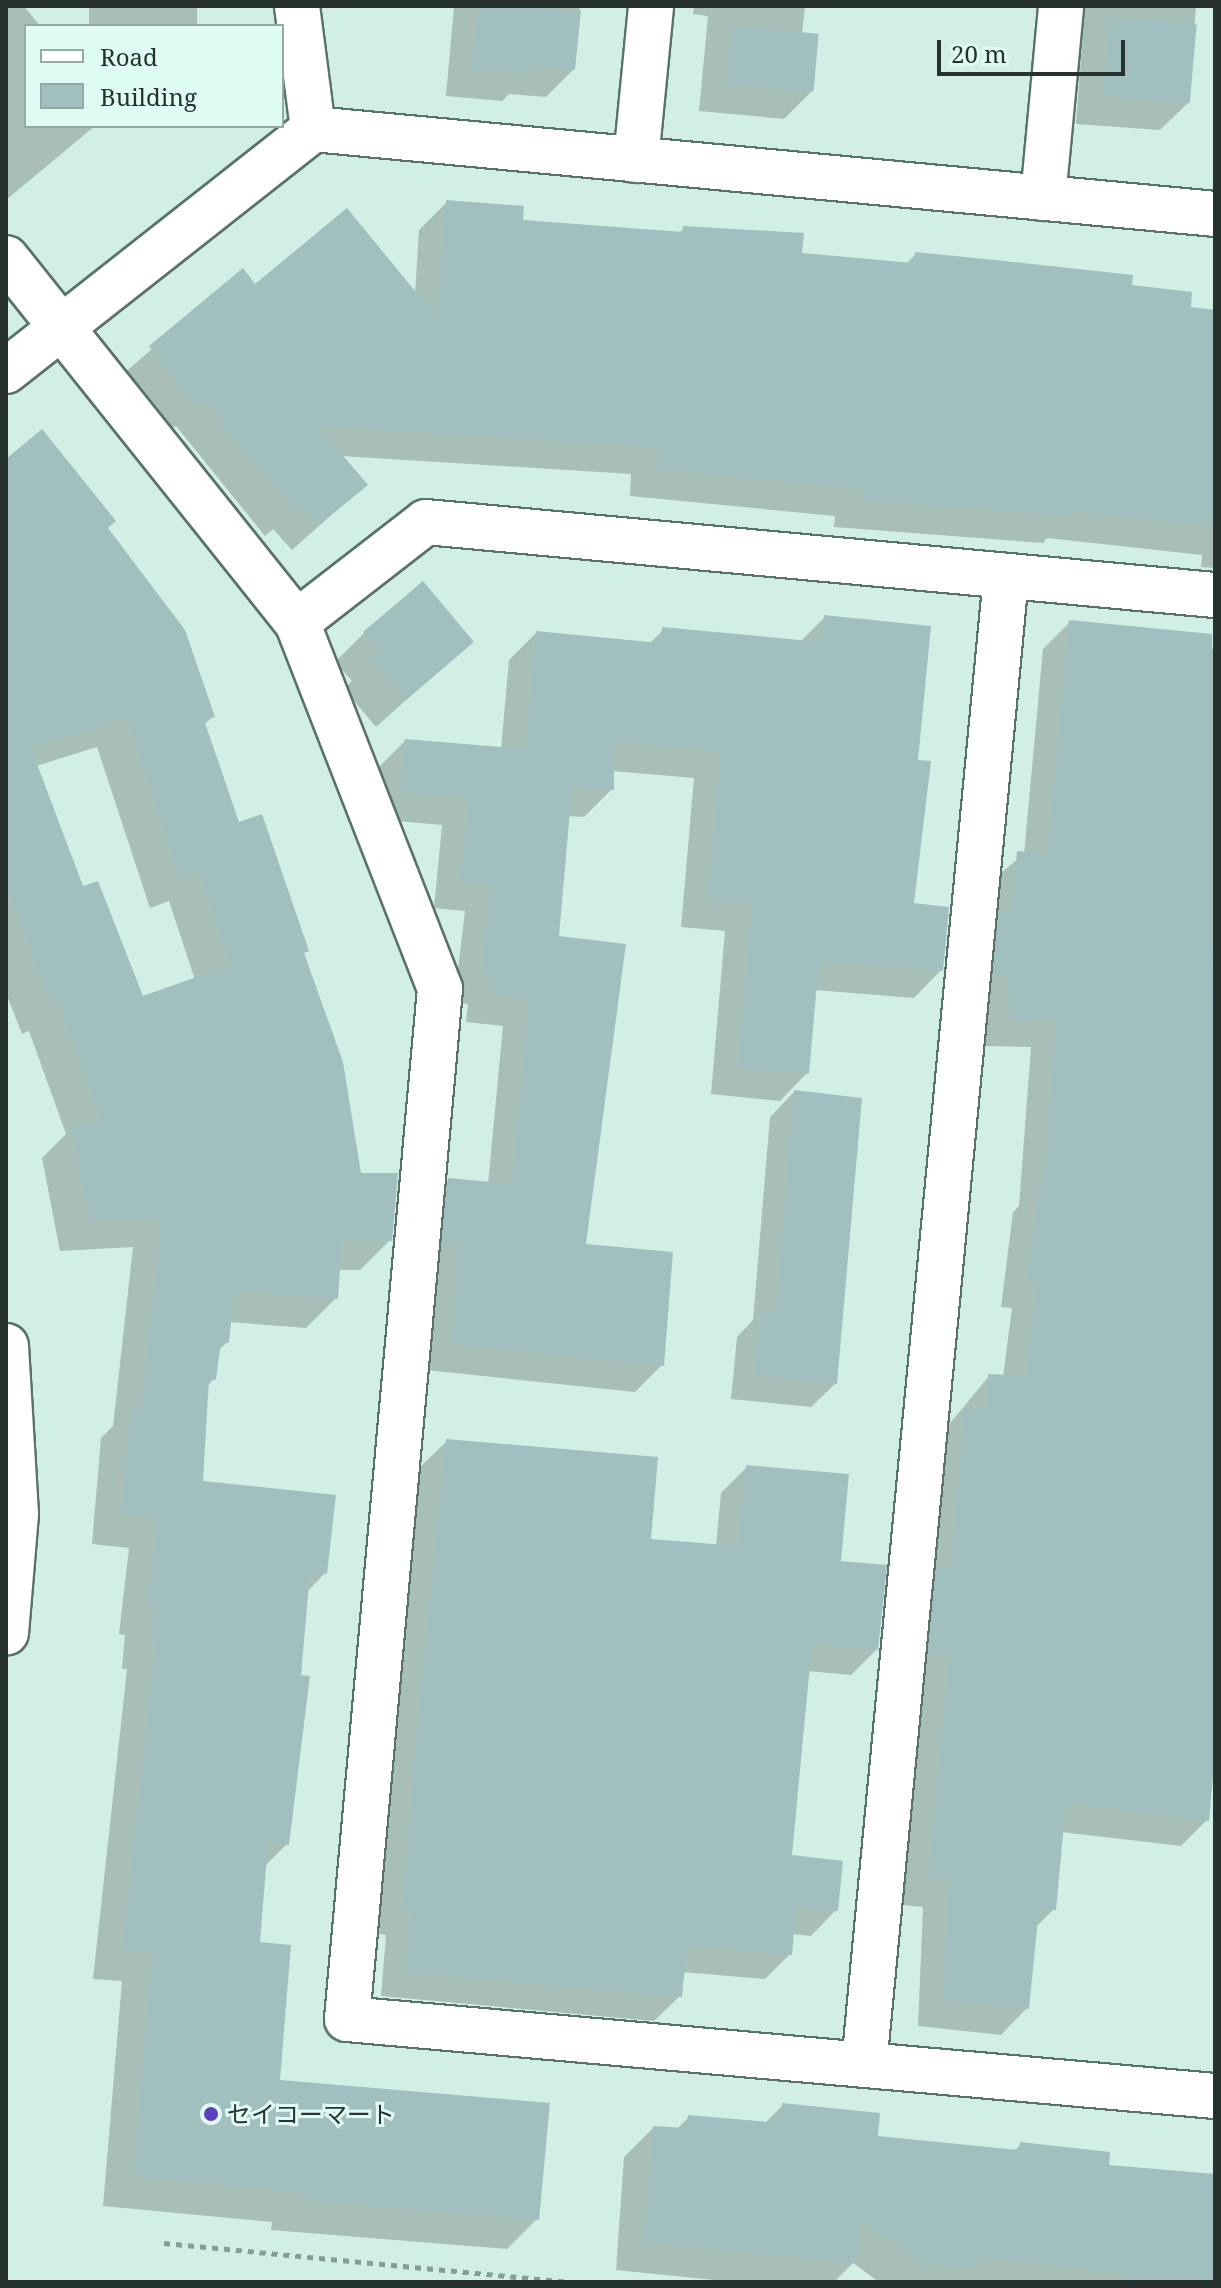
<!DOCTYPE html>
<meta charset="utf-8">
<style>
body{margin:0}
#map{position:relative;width:1221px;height:2288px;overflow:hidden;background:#d2efe6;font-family:"Noto Serif","Noto Sans JP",serif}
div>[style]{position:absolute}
.shadow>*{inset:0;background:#0003;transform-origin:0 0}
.building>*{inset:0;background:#a2bfc0;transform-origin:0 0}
.path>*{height:5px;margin-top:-2.5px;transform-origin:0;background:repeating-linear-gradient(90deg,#879c96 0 6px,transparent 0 12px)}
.roads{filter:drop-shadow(2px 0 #59726b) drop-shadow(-2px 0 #59726b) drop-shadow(0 2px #59726b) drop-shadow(0 -2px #59726b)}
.minor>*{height:44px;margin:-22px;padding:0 22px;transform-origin:22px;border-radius:22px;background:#fff}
.dots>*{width:22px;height:22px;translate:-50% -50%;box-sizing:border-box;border:4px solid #dffcf4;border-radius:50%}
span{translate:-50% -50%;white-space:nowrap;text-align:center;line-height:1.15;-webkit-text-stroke:6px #dffcf4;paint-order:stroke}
.poi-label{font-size:24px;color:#27322f}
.left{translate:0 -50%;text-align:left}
.frame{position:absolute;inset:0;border:8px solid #27322f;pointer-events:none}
.legend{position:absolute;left:24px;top:24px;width:260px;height:104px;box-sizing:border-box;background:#dffcf4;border:2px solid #95aba5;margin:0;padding:10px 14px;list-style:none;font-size:24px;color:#27322f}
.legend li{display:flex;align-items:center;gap:16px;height:40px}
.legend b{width:40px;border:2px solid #95aba5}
.scale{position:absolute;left:937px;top:40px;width:188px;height:36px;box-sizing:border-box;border:4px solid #27322f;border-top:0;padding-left:10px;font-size:24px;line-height:28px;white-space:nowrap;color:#27322f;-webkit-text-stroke:6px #dffcf4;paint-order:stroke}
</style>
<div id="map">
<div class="shadow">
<i style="clip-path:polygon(6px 6px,24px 6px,40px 26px,26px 26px,26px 126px,95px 126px,6px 200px)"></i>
<i style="left:89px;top:6px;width:108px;height:20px"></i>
<i style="clip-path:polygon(454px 6px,580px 6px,573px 70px,546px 97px,509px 94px,502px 101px,446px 96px)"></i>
<i style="clip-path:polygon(694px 6px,805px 6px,802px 34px,812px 91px,784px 119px,699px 111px,708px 16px,693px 14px)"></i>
<i style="clip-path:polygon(1085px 6px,1196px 6px,1189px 102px,1160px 130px,1076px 124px)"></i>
<i style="clip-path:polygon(447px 202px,521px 222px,678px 234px,684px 228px,800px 254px,906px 264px,916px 254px,1130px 287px,1189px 309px,1215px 312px,1215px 568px,1201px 567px,1202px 555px,1047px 538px,1043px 543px,834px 527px,835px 516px,630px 496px,631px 474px,341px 456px,365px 485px,292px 550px,273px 529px,265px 536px,176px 426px,168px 432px,122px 375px,242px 271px,254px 287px,415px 294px,419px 230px)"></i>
<i style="clip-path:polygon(evenodd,6px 461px,106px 529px,213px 716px,204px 725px,237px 824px,302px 955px,359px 1175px,390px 1240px,360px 1270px,338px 1270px,336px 1298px,306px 1328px,229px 1322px,227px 1342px,218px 1351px,214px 1379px,207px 1386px,200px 1483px,325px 1573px,307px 1592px,287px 1844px,264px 1867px,258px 1943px,278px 2082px,537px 2219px,507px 2249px,271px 2230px,272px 2222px,103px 2206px,122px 1981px,93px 1979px,127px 1669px,122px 1669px,125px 1635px,119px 1634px,129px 1548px,92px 1544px,101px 1438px,113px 1426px,133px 1247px,60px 1251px,42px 1158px,66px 1134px,29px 1031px,22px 1034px,6px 993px,6px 461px,97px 747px,150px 908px,169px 901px,195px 980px,142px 999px,82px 888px,36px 766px,97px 747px)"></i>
<i style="clip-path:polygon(825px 617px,915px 762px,912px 905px,941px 970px,914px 998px,815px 990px,807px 1073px,780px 1101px,711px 1094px,725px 931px,681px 927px,694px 778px,612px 771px,612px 789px,584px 817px,567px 816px,557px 938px,583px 1246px,662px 1365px,635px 1392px,426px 1370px,421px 1208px,449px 1180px,488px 1184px,503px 1026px,466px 1022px,468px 1004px,454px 1002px,465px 911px,434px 908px,442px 825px,374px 819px,378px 768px,405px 741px,501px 749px,509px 660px,536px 633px,649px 644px,663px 630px,800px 642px)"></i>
<i style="clip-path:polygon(1070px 622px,1215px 649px,1215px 1731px,1207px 1820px,1181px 1846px,1061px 1832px,1054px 1909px,1035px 1928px,1027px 2008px,1001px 2035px,918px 2026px,923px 1907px,902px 1905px,923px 1683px,903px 1681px,938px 1438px,989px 1376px,1003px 1377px,1012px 1308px,1001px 1307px,1013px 1212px,1019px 1206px,1031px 1047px,985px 1046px,981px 1002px,992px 880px,1024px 854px,1043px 649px)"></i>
<i style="clip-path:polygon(364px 633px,471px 642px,376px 727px,344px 689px,352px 681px,335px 662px)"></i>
<i style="clip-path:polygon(794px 1092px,836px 1383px,811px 1407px,731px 1399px,737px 1337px,753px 1320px,770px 1117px)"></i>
<i style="clip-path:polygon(447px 1441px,649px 1541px,716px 1546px,721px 1493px,747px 1467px,838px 1563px,877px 1649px,851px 1675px,807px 1671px,789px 1856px,836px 1910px,811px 1936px,792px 1934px,790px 1954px,765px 1979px,682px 1972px,680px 1996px,654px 2021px,381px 1996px,386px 1935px,379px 1934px,390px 1773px,421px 1466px)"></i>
<i style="clip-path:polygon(783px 2105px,876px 2138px,1014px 2151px,1021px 2144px,1107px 2167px,1215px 2176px,1215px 2282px,879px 2282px,853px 2263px,834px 2282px,734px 2282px,616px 2270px,624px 2157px,653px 2128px,676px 2130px,689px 2117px,764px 2124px)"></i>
</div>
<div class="building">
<i style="clip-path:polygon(478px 6px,581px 11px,575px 70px,531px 67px,531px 74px,472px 69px)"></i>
<i style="left:1110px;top:17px;width:87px;height:79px;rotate:5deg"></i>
<i style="left:731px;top:26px;width:88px;height:58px;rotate:5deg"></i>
<i style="clip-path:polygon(446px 200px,524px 206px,523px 220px,683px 232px,683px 226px,804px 233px,802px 253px,913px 263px,915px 252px,995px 260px,1133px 275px,1132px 285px,1192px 292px,1191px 307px,1215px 310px,1215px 526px,1073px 511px,1072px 516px,861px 500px,862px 489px,656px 469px,658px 447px,318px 426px,368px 485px,320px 524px,302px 502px,294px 510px,204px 400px,197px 406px,149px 346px,243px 268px,255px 284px,347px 208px,437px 318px)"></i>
<i style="clip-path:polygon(evenodd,42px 429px,116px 521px,108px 528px,185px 630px,215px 717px,204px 720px,239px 822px,262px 814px,309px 951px,304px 953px,343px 1062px,361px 1173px,398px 1173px,392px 1241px,342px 1240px,338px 1299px,234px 1291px,229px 1343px,221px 1342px,216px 1380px,209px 1379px,203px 1481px,336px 1495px,327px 1574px,310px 1573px,301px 1675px,310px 1676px,289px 1845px,268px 1843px,260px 1942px,291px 1945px,280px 2080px,550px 2103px,539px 2220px,300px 2200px,301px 2192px,133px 2176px,152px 1951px,122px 1949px,156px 1639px,151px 1639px,154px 1606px,148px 1605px,158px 1518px,121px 1514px,131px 1406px,141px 1407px,162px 1218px,90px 1221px,71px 1126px,101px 1119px,59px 1003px,52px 1005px,6px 886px,6px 459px,42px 429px,127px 718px,180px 879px,199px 873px,230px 965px,143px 996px,98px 881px,83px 886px,31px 748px,127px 718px)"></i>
<i style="clip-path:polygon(423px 581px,474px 642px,406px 700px,372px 658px,380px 651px,363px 632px)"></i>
<i style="clip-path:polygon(824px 615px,931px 626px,918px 760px,931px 761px,914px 903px,949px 907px,943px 971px,819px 961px,809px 1074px,738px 1068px,752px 905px,708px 900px,721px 751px,614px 742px,614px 790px,572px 788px,559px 936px,626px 944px,586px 1244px,673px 1252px,664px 1366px,453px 1344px,457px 1243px,442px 1243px,448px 1178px,512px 1184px,529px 999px,493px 995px,494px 977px,481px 976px,491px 884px,460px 881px,469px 798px,400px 792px,405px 739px,525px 749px,536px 631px,660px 643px,662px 627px,821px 642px)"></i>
<i style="clip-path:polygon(1069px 620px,1212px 634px,1215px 1753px,1209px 1821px,1066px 1803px,1056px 1910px,1039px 1909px,1029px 2009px,943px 2000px,949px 1881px,928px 1879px,949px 1657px,928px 1655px,936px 1569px,951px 1570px,964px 1409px,986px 1411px,988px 1374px,1026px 1376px,1037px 1282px,1027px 1281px,1039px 1184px,1044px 1185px,1056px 1021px,1011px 1020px,1007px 976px,993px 975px,999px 911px,1012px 912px,1017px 851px,1047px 854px)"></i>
<i style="clip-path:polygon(794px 1090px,862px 1098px,837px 1384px,755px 1375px,761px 1310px,776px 1311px)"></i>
<i style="clip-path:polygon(446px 1439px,658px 1457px,651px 1539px,738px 1546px,746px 1465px,849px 1474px,841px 1561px,887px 1565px,878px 1650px,812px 1644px,792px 1855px,843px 1861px,838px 1911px,796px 1908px,792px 1955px,687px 1945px,682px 1997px,405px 1972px,411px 1910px,403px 1910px,415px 1746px)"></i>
<i style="clip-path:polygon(782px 2103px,880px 2113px,878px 2136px,1019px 2150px,1020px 2142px,1110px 2152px,1109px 2165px,1215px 2174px,1215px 2282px,1124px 2282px,1125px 2273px,978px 2257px,977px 2269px,922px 2263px,860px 2219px,856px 2263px,644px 2242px,653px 2126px,686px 2128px,688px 2115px,780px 2123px)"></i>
</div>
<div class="path">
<i style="left:164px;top:2243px;width:405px;rotate:5.5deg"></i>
</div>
<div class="roads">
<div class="minor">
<i style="left:297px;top:6px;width:124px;rotate:82.6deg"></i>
<i style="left:636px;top:160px;width:155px;rotate:-84.4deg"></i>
<i style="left:1043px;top:198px;width:193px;rotate:-84.6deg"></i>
<i style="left:6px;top:258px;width:466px;rotate:51.4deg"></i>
<i style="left:297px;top:622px;width:394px;rotate:68.7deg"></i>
<i style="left:440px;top:989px;width:1034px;rotate:95.16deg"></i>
<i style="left:347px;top:2019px;width:871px;rotate:5.07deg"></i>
<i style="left:6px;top:371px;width:391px;rotate:-38.2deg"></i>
<i style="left:313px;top:129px;width:906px;rotate:5.38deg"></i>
<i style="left:297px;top:622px;width:163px;rotate:-37.8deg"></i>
<i style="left:426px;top:522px;width:792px;rotate:5.29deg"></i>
<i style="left:6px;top:1346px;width:168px;rotate:86.6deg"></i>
<i style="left:16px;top:1514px;width:119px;rotate:94.8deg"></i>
<i style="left:864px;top:2065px;width:1496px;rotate:-84.55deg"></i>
</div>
</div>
<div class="dots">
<i style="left:211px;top:2114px;background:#5c42ba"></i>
</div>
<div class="poi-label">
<span class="left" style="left:227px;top:2114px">セイコーマート</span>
</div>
<div class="frame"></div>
<ul class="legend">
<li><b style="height:10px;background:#fff"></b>Road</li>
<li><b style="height:22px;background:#a2bfc0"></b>Building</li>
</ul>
<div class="scale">20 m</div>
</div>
